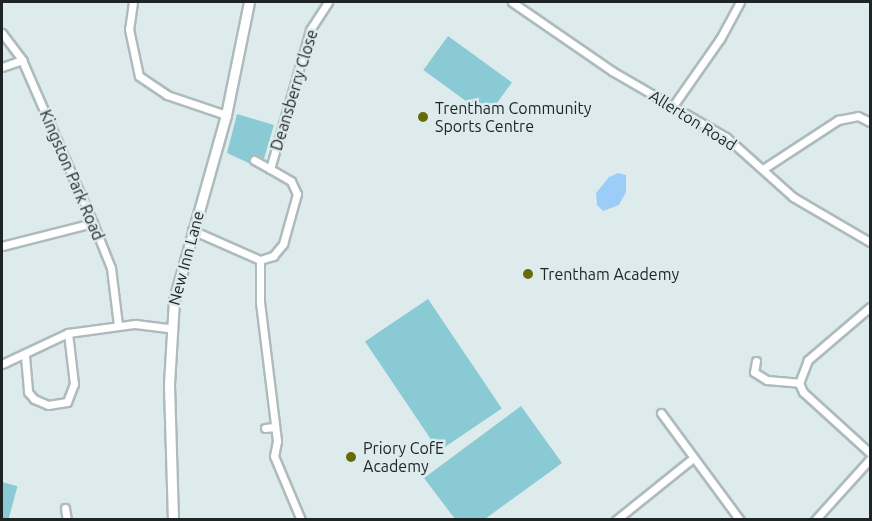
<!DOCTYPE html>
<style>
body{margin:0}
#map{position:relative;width:872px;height:521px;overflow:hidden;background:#ddebed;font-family:Ubuntu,sans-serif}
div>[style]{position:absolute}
.green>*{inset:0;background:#8acad4;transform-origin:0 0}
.water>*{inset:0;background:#9ccdf8}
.roads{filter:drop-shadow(2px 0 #aebbbd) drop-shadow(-2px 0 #aebbbd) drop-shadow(0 2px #aebbbd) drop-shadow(0 -2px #aebbbd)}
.minor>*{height:7px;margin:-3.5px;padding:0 3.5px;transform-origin:3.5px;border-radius:3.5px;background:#fff}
.tertiary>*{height:9px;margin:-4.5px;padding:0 4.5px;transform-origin:4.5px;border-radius:4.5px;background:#fff}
.dots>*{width:16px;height:16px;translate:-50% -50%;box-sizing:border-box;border:3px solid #ddebed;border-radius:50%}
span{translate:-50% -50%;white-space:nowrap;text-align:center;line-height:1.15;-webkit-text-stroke:5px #ddebed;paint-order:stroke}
.street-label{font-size:16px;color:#1e2324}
.poi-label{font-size:16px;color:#1e2324}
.left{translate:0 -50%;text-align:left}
.frame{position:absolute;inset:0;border:3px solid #1e2324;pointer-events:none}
</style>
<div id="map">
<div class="green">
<i style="left:448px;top:36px;width:79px;height:42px;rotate:36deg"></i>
<i style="clip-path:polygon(237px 114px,274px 125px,263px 162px,256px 158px,253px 165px,227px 153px)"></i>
<i style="left:428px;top:299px;width:132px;height:76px;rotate:56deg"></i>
<i style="clip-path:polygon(521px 406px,562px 463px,485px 519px,455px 519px,424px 478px)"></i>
<i style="left:2px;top:482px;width:16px;height:37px;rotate:15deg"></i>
</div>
<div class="water">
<i style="clip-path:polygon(618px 173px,626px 175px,626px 192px,619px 205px,603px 211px,597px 205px,596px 193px,609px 177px)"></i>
</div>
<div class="roads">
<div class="minor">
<i style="left:133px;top:2px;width:27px;rotate:98deg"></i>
<i style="left:129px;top:29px;width:48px;rotate:78deg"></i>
<i style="left:139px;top:76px;width:34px;rotate:34deg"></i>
<i style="left:167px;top:95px;width:62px;rotate:18.7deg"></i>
<i style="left:512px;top:2px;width:121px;rotate:34.6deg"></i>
<i style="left:612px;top:71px;width:132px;rotate:30.1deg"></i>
<i style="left:726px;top:137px;width:90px;rotate:41.8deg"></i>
<i style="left:793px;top:197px;width:89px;rotate:30.3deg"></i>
<i style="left:2px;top:33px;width:34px;rotate:53deg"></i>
<i style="left:22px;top:60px;width:178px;rotate:66.5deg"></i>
<i style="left:93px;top:223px;width:48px;rotate:68.2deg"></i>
<i style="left:111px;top:268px;width:57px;rotate:83deg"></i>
<i style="left:2px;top:67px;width:21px;rotate:-19deg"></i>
<i style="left:673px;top:106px;width:82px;rotate:-55deg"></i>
<i style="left:720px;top:39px;width:42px;rotate:-61.6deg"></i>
<i style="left:254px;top:160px;width:18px;rotate:29deg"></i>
<i style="left:763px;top:169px;width:90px;rotate:-33.2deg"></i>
<i style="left:838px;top:120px;width:20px;rotate:-11deg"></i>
<i style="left:858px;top:116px;width:13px;rotate:27deg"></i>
<i style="left:192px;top:230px;width:74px;rotate:23.8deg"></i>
<i style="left:260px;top:260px;width:42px;rotate:90deg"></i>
<i style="left:260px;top:302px;width:140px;rotate:83deg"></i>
<i style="left:277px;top:441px;width:15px;rotate:101deg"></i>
<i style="left:274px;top:456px;width:69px;rotate:67.1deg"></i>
<i style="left:2px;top:246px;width:94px;rotate:-14.2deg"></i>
<i style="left:260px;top:260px;width:14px;rotate:-17deg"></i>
<i style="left:273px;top:256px;width:16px;rotate:-50deg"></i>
<i style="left:283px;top:244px;width:52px;rotate:-74.4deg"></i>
<i style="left:297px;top:194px;width:14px;rotate:-115deg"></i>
<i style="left:291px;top:181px;width:24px;rotate:-150deg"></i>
<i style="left:270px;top:169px;width:145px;rotate:-73.9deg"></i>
<i style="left:310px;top:30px;width:33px;rotate:-57deg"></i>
<i style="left:870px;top:307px;width:82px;rotate:139.5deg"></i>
<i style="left:808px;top:360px;width:25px;rotate:111deg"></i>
<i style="left:799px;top:383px;width:10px;rotate:66deg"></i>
<i style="left:803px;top:392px;width:91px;rotate:42.3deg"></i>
<i style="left:25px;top:356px;width:36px;rotate:85deg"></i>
<i style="left:28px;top:392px;width:9px;rotate:49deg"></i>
<i style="left:34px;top:399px;width:15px;rotate:23deg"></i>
<i style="left:48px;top:405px;width:19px;rotate:-9deg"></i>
<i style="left:67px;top:402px;width:19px;rotate:-69deg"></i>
<i style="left:74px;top:384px;width:51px;rotate:-96.7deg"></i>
<i style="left:756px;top:361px;width:11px;rotate:100deg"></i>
<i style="left:754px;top:372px;width:15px;rotate:32deg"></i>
<i style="left:767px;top:380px;width:32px;rotate:5deg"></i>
<i style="left:2px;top:364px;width:73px;rotate:-25.2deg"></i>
<i style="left:68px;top:333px;width:68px;rotate:-7.7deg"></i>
<i style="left:135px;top:324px;width:35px;rotate:7deg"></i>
<i style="left:661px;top:413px;width:133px;rotate:53.6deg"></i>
<i style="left:265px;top:428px;width:10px;rotate:-6deg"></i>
<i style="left:65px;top:508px;width:12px;rotate:81deg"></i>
<i style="left:616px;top:520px;width:99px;rotate:-38.8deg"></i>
<i style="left:815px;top:520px;width:82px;rotate:-48deg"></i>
</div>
<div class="tertiary">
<i style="left:173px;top:520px;width:136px;rotate:-91.7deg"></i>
<i style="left:169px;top:384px;width:84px;rotate:-86.6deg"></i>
<i style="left:174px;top:300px;width:192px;rotate:-74.3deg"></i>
<i style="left:226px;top:115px;width:115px;rotate:-78.5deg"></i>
</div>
</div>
<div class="dots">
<i style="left:423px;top:117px;background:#676a09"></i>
<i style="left:528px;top:274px;background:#676a09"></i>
<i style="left:351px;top:457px;background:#676a09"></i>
</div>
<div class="street-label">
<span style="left:294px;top:90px;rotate:-73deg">Deansberry Close</span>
<span style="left:693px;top:120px;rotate:32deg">Allerton Road</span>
<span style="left:72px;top:175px;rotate:67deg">Kingston Park Road</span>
<span style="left:186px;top:258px;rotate:-75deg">New Inn Lane</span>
</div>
<div class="poi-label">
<span class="left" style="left:435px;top:117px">Trentham Community<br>Sports Centre</span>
<span class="left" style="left:540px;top:274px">Trentham Academy</span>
<span class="left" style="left:363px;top:457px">Priory CofE<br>Academy</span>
</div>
<div class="frame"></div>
</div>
